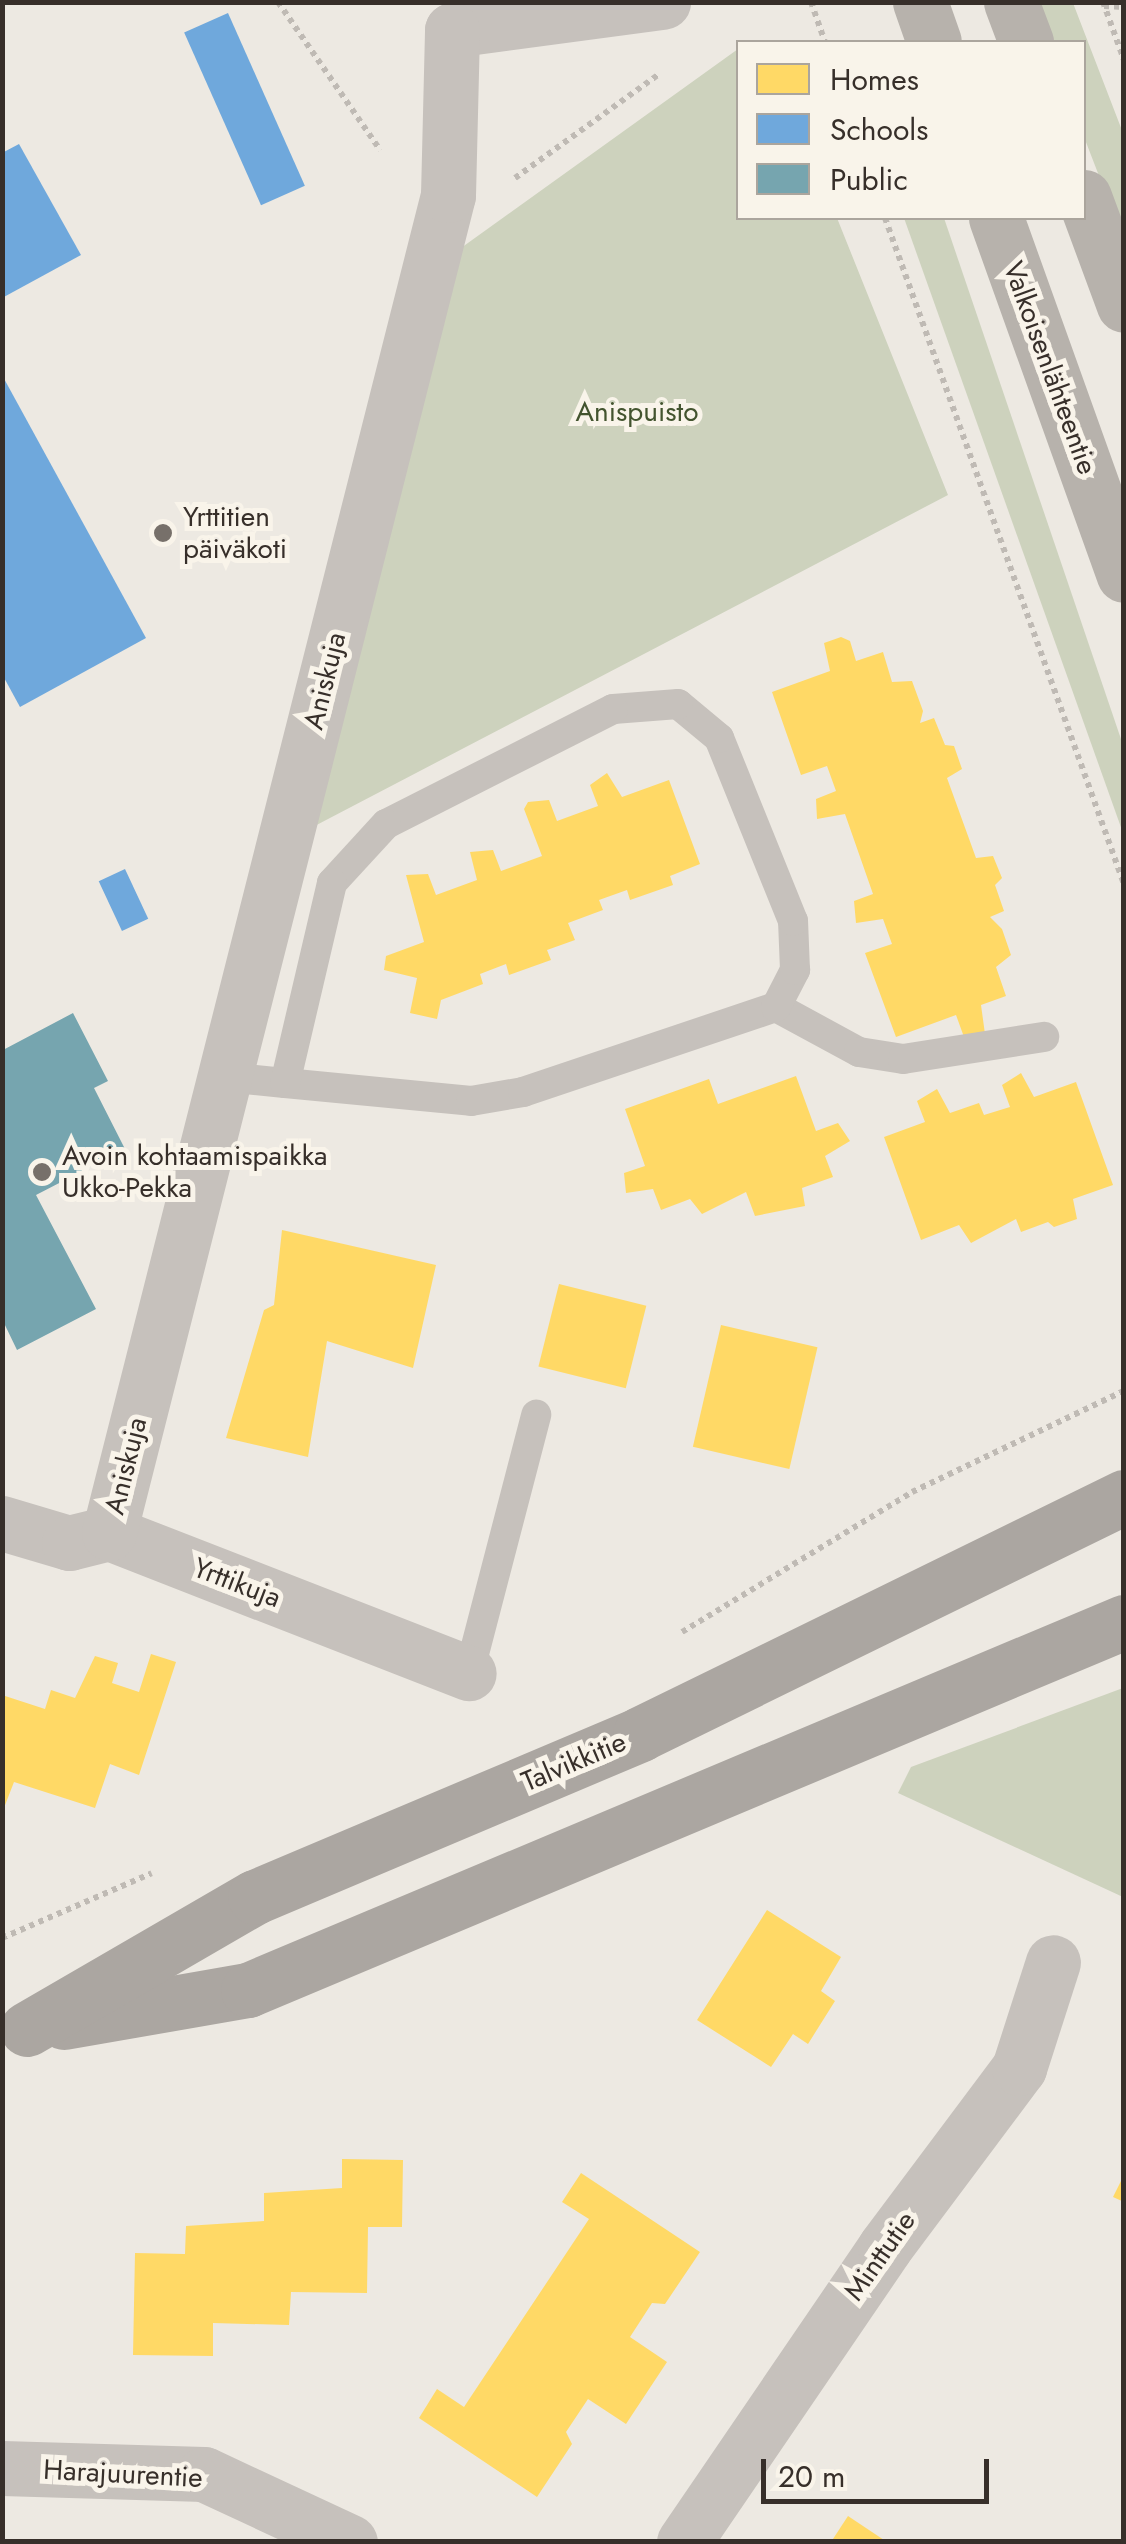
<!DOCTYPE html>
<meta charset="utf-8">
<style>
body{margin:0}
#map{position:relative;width:1126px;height:2544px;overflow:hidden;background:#ede9e2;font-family:Jost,sans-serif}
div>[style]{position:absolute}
.green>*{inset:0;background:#cdd2bd}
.homes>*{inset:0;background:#ffd966;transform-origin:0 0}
.schools>*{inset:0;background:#6fa8dc;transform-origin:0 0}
.public>*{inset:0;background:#76a5af}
.path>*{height:6px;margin-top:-3px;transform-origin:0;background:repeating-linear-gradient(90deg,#bfbab4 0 5px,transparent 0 10px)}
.service>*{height:30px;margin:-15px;padding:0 15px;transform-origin:15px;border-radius:15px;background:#c6c1bc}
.minor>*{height:55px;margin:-27.5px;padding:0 27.5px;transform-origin:27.5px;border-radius:27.5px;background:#c6c1bc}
.secondary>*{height:55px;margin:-27.5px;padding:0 27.5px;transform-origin:27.5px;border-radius:27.5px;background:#b7b2ac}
.primary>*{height:55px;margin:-27.5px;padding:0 27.5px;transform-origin:27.5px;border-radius:27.5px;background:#aba6a1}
.dots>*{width:28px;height:28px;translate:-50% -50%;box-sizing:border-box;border:5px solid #f9f4ea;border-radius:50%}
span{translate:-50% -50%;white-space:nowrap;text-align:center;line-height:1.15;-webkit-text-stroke:10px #f9f4ea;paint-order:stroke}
.street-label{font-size:28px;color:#372f2a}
.park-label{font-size:28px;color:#43542f}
.poi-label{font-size:28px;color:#372f2a}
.left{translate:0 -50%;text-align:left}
.frame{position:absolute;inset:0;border:5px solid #372f2a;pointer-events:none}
.legend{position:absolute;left:736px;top:40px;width:350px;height:180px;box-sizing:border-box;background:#f9f4ea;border:2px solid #aba59d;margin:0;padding:12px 18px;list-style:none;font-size:30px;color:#372f2a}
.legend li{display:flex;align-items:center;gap:20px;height:50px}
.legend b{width:50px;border:2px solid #aba59d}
.scale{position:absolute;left:761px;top:2459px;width:228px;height:45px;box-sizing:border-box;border:5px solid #372f2a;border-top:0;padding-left:12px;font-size:30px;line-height:35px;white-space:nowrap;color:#372f2a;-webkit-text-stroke:8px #f9f4ea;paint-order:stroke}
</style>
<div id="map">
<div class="green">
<i style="clip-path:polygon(1030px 3px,1073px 3px,1123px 133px,1123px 238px,1084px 137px,1084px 42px,1046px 42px)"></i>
<i style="clip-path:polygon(738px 49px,738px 218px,837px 218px,948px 495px,307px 830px,454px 253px)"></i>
<i style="clip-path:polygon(904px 218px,944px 218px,1123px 745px,1123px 833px)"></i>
<i style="clip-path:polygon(1123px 1688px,1123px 1897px,898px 1793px,911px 1767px)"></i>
</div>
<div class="homes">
<i style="clip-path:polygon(841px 637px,850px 641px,856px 661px,883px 652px,892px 682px,912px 681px,923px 711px,920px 723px,934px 718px,945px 745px,954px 746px,962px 769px,947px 778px,976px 858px,993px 856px,1002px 878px,995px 885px,1004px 911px,990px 917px,1002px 929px,1011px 955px,996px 967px,1006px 996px,981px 1005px,985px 1034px,964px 1037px,956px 1015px,896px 1037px,865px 953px,892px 944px,883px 919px,856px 923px,854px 901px,873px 894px,845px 814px,817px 819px,816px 799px,836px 791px,827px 766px,801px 775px,772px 692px,830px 671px,824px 643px)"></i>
<i style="clip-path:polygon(607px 773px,622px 797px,669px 780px,700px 864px,670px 876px,673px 885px,630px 900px,627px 890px,599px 900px,603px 910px,568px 923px,575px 940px,547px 950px,551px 960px,509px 975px,506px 964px,480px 974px,483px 984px,441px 1000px,437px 1019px,410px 1013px,417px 978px,384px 970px,386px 956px,424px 942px,406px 875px,428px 874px,436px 895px,477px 880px,470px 852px,493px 850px,501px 871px,542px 856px,524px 809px,528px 802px,549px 800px,557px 821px,598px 806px,590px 785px)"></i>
<i style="clip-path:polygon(1021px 1073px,1034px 1097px,1076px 1082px,1113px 1185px,1073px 1199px,1077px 1219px,1054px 1227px,1048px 1222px,1021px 1232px,1016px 1219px,971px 1243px,959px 1225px,921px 1240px,884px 1137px,925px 1122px,917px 1101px,937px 1089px,950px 1113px,979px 1103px,984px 1115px,1010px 1107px,1002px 1085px)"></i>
<i style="clip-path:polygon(796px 1076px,816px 1131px,838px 1123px,850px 1141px,825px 1156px,833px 1177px,802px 1188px,805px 1206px,755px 1216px,746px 1192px,702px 1214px,690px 1199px,661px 1210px,653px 1189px,626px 1193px,624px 1173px,645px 1166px,625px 1109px,709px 1079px,718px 1104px)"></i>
<i style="clip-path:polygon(282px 1230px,436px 1265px,413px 1368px,327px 1341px,308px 1457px,226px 1438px,264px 1310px,274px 1305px)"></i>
<i style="left:559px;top:1284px;width:90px;height:85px;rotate:14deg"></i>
<i style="left:721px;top:1325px;width:99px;height:125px;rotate:13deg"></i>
<i style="clip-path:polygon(151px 1654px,176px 1662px,139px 1775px,110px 1764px,95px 1808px,14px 1782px,2px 1813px,2px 1695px,45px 1709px,51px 1690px,75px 1698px,95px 1656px,118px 1663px,112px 1683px,139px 1692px)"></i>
<i style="clip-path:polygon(767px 1910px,841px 1957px,821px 1991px,835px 2001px,808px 2044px,793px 2034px,771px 2067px,697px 2020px)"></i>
<i style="clip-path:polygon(342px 2159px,403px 2160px,402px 2227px,368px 2227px,367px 2293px,291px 2292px,289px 2325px,213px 2323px,213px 2356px,133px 2355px,135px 2253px,185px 2254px,186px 2226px,264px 2221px,264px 2193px,342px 2188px)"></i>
<i style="clip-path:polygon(581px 2173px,700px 2252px,665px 2304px,652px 2303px,630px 2337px,667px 2362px,626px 2424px,588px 2399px,566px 2432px,572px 2444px,537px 2497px,419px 2418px,437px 2389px,464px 2407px,589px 2219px,562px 2202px)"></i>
<i style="clip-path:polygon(1124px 2175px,1124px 2202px,1113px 2197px)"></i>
<i style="clip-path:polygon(848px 2516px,887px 2542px,831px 2542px)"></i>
</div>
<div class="schools">
<i style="left:228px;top:13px;width:189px;height:48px;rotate:66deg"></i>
<i style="clip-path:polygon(19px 144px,81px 255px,2px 298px,2px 153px)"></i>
<i style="clip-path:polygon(2px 375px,146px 638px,20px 707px,2px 674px)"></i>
<i style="left:125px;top:869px;width:55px;height:29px;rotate:65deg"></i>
</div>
<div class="public">
<i style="clip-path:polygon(73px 1013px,108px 1081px,94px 1088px,125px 1149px,36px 1195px,96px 1309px,17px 1350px,3px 1321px,3px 1050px)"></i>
</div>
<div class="path">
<i style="left:278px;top:2px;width:180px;rotate:55.4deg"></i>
<i style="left:811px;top:2px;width:42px;rotate:70.7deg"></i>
<i style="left:1103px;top:2px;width:62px;rotate:70.1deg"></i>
<i style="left:1104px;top:6px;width:20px;rotate:3deg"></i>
<i style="left:515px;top:178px;width:178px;rotate:-35.8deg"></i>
<i style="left:885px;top:218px;width:708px;rotate:70.26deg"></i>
<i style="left:682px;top:1632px;width:269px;rotate:-31.3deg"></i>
<i style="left:912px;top:1492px;width:235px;rotate:-25.5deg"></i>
<i style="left:2px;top:1938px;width:163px;rotate:-23.4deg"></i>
</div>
<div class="service">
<i style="left:776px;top:1007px;width:94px;rotate:28.5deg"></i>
<i style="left:859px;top:1052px;width:45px;rotate:9deg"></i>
<i style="left:903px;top:1059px;width:143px;rotate:-8.9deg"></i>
<i style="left:225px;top:1077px;width:60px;rotate:5.7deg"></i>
<i style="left:285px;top:1083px;width:187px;rotate:5.5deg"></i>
<i style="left:471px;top:1101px;width:53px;rotate:-9.8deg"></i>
<i style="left:523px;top:1092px;width:267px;rotate:-18.6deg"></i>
<i style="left:776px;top:1007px;width:42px;rotate:-62.8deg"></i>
<i style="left:795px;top:970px;width:49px;rotate:-92.3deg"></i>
<i style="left:793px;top:921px;width:197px;rotate:-112deg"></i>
<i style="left:719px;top:738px;width:53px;rotate:-140.3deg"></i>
<i style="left:678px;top:704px;width:65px;rotate:175.6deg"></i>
<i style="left:613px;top:709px;width:254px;rotate:153.1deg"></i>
<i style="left:386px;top:824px;width:80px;rotate:132.5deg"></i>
<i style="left:332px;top:883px;width:205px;rotate:103.2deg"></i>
<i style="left:469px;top:1673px;width:267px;rotate:-75.4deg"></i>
</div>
<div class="minor">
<i style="left:452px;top:30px;width:213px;rotate:-7.6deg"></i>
<i style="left:2px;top:1523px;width:70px;rotate:16.6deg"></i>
<i style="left:69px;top:1543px;width:41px;rotate:-14deg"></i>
<i style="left:109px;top:1533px;width:386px;rotate:21.3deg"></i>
<i style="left:109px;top:1533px;width:1380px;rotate:-75.78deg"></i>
<i style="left:448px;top:195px;width:165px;rotate:-88.6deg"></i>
<i style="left:2px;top:2468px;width:202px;rotate:1.7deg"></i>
<i style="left:204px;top:2474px;width:161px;rotate:25deg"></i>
<i style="left:684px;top:2542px;width:357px;rotate:-55.7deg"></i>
<i style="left:885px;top:2247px;width:224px;rotate:-53.2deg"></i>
<i style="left:1019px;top:2068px;width:111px;rotate:-72.2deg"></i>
</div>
<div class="secondary">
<i style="left:920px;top:2px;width:42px;rotate:70.7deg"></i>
<i style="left:1011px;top:2px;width:43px;rotate:69.4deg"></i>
<i style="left:1084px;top:197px;width:115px;rotate:69.7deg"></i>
<i style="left:996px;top:218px;width:379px;rotate:70.3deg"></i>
</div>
<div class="primary">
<i style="left:64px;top:2022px;width:187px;rotate:-9.9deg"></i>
<i style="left:248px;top:1990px;width:950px;rotate:-22.79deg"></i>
<i style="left:27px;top:2029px;width:263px;rotate:-30.1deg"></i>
<i style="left:255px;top:1897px;width:418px;rotate:-22.9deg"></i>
<i style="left:640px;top:1734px;width:539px;rotate:-26.09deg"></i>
</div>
<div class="dots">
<i style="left:163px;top:533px;background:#77706a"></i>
<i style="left:42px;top:1172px;background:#77706a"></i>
</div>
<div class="street-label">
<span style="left:1050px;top:368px;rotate:70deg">Valkoisenlähteentie</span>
<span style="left:325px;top:681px;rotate:-76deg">Aniskuja</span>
<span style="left:126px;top:1466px;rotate:-76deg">Aniskuja</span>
<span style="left:237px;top:1583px;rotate:21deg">Yrttikuja</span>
<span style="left:574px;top:1762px;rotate:-23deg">Talvikkitie</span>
<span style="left:880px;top:2256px;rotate:-55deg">Minttutie</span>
<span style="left:123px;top:2474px;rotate:3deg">Harajuurentie</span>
</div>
<div class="park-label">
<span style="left:637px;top:412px">Anispuisto</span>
</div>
<div class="poi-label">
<span class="left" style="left:183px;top:533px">Yrttitien<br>päiväkoti</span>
<span class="left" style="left:62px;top:1172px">Avoin kohtaamispaikka<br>Ukko-Pekka</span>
</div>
<div class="frame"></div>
<ul class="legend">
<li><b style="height:28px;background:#ffd966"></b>Homes</li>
<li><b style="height:28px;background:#6fa8dc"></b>Schools</li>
<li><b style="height:28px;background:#76a5af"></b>Public</li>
</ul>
<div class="scale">20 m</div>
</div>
